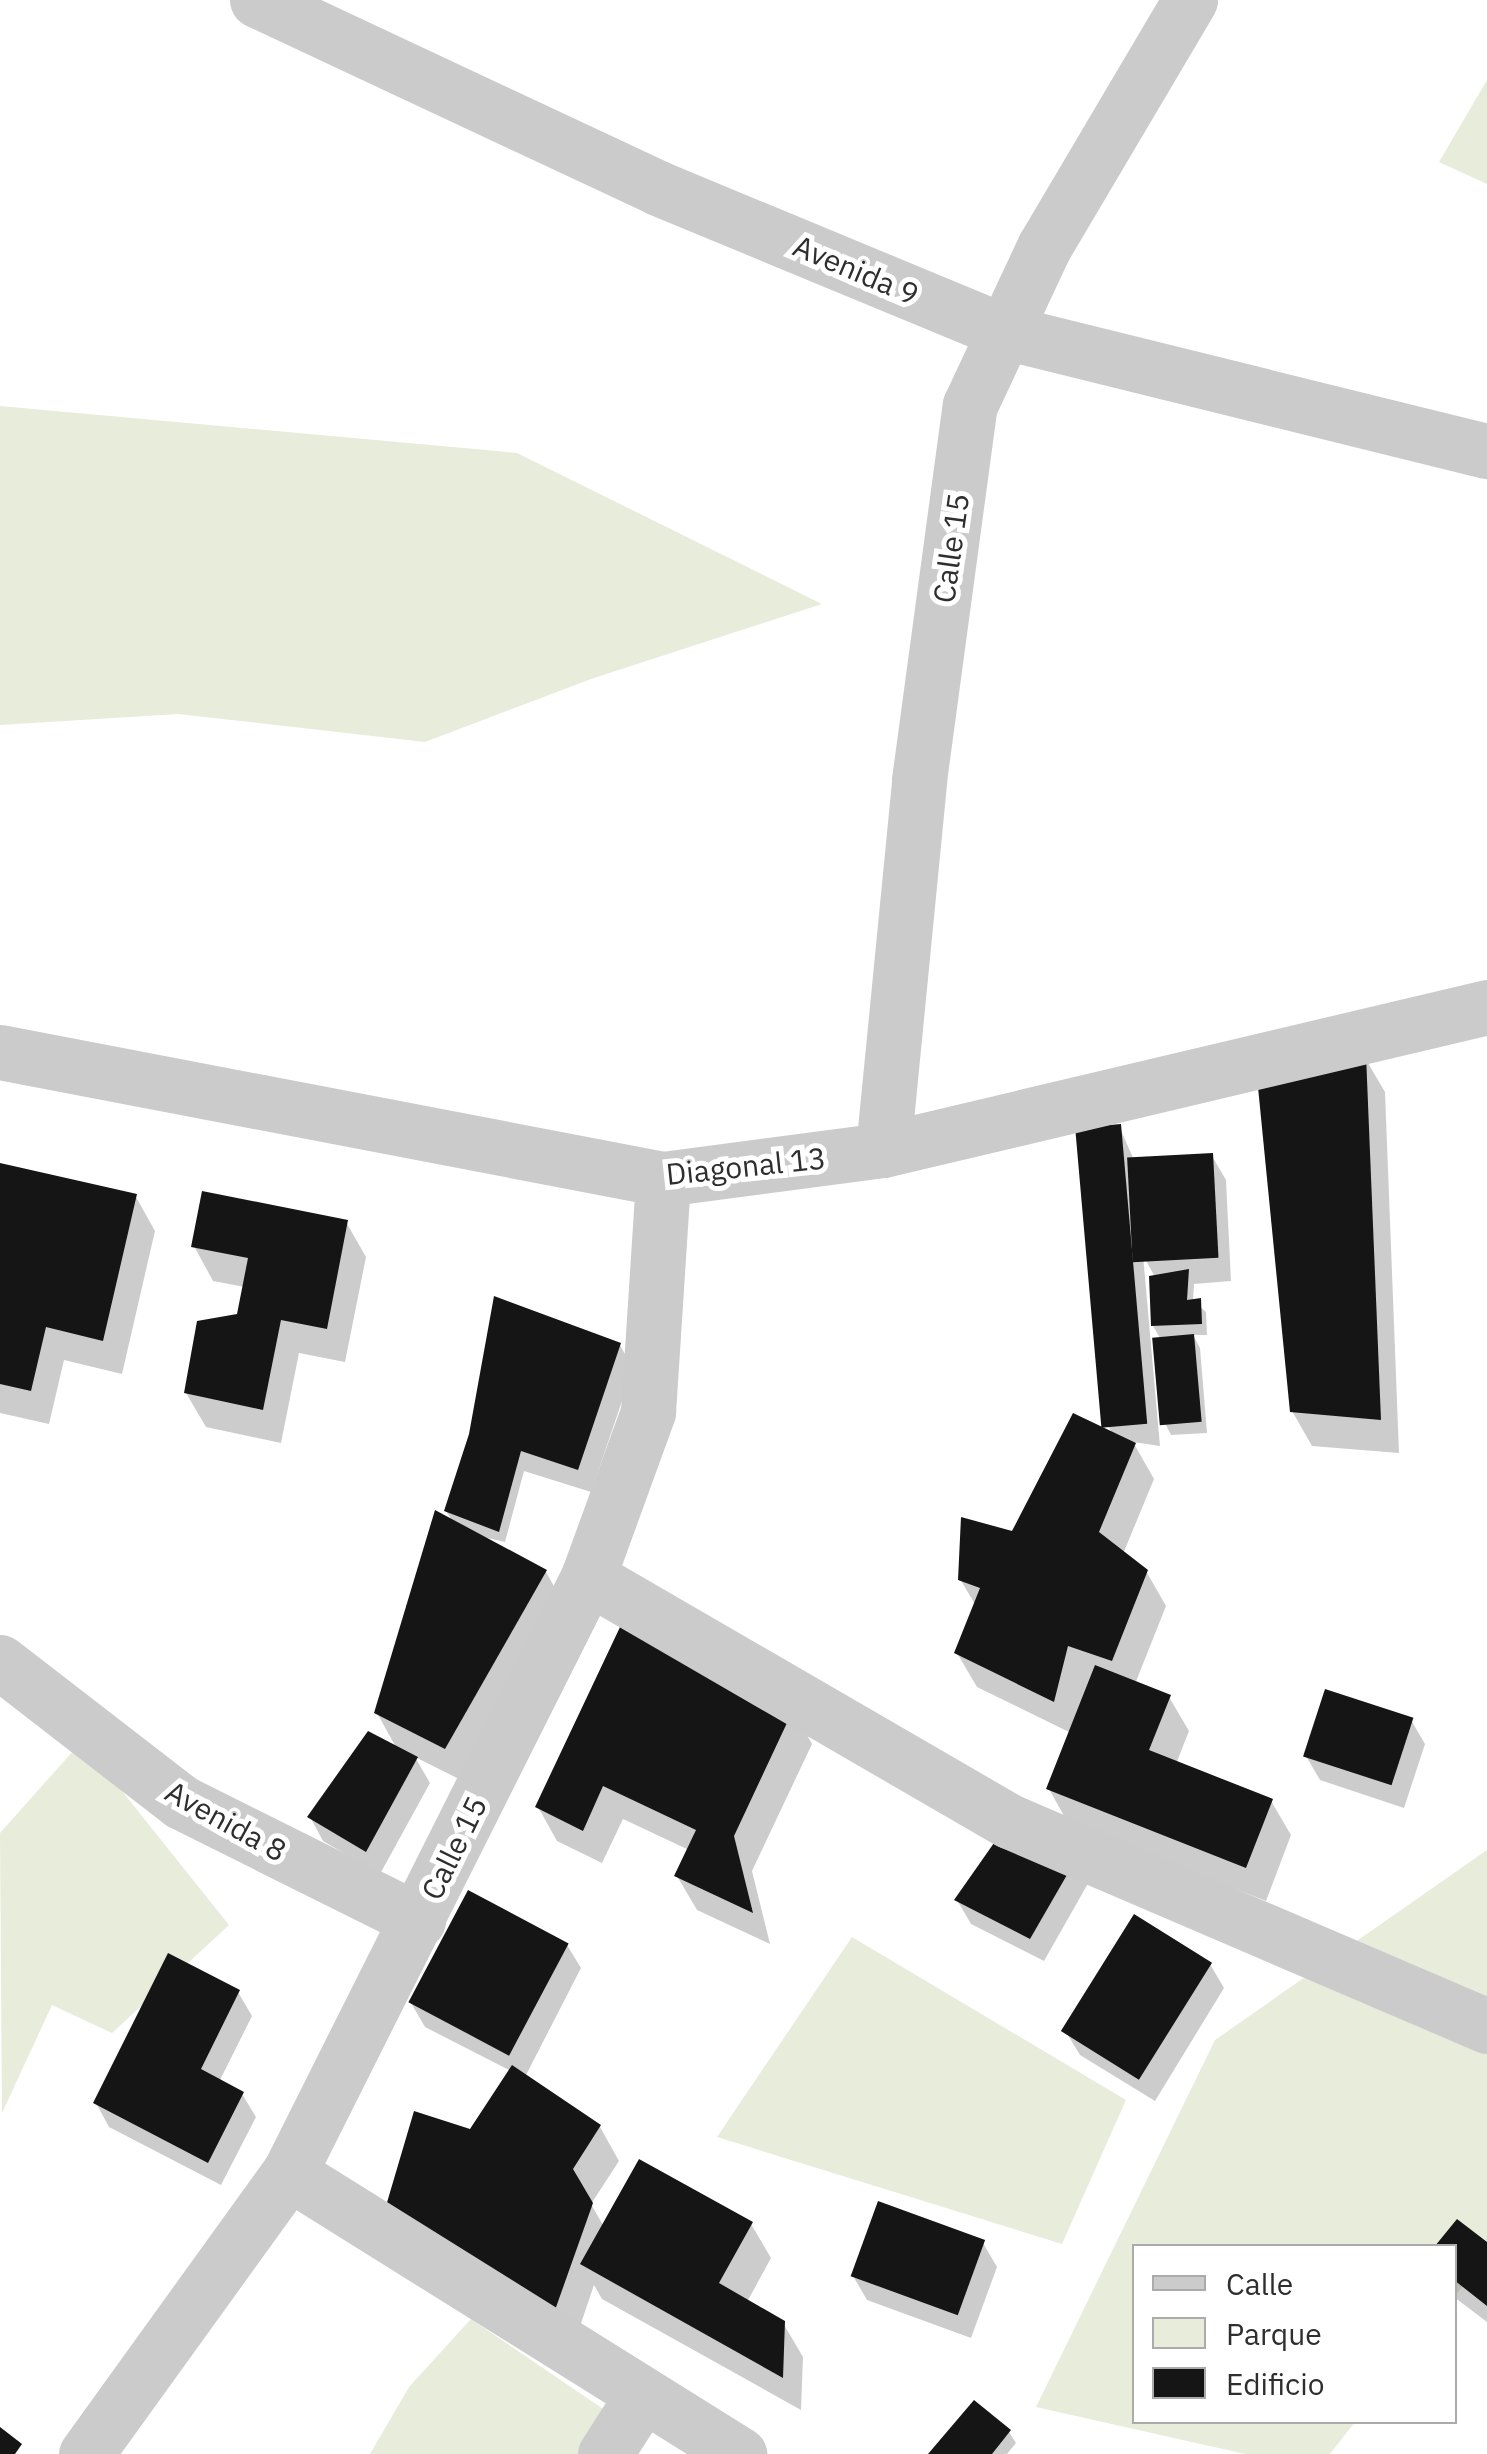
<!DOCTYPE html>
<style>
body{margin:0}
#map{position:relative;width:1487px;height:2454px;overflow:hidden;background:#fff;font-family:"IBM Plex Sans",sans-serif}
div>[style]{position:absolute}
.green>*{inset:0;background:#e8ecda}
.shadow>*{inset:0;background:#0003}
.building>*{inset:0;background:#151515;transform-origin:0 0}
.minor>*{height:55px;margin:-27.5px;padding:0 27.5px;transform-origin:27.5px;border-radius:27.5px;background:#cbcbcb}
span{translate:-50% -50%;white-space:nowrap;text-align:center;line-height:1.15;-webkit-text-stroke:10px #fff;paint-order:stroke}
.street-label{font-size:30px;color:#2e2e2e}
.legend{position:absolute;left:1132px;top:2244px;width:325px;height:180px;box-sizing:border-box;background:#fff;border:2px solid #ababab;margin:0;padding:12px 18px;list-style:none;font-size:30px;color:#2e2e2e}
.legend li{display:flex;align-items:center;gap:20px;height:50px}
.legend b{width:50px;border:2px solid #ababab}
</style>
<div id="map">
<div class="green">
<i style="clip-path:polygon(1487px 80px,1487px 184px,1439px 162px)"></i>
<i style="clip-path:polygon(0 406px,517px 453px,822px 604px,591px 679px,425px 742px,178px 714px,0 725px)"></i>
<i style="clip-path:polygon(82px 1741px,229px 1925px,112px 2033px,52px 2005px,2px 2113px,0 1833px)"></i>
<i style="clip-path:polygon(1487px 1850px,1487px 2255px,1455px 2296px,1454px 2246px,1134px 2246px,1134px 2422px,1355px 2422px,1330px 2454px,1245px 2454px,1036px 2407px,1215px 2040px)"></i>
<i style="clip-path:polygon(852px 1937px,1126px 2100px,1062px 2244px,717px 2137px)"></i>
<i style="clip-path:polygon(471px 2319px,618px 2419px,595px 2454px,370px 2454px,409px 2387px)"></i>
</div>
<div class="shadow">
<i style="clip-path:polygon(1365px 1058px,1385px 1092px,1399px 1453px,1312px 1446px,1292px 1411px)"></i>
<i style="clip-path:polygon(1119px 1126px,1134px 1160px,1212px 1156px,1226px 1180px,1231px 1281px,1194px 1284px,1193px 1301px,1206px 1312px,1207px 1335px,1193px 1335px,1200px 1348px,1207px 1433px,1171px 1435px,1165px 1423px,1161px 1340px,1152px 1324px,1155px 1277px,1143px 1255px,1160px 1446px,1133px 1442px,1154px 1479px,1123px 1554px,1146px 1571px,1166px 1606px,1135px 1684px,1169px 1697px,1189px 1731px,1176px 1764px,1271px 1801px,1291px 1835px,1266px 1901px,1068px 1823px,1049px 1789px,1071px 1733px,977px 1687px,957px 1653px,976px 1606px,960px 1579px,1113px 1435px,1103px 1416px)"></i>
<i style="clip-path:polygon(0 1166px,136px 1197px,155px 1231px,122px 1374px,64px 1360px,49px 1424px,0 1413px)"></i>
<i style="clip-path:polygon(346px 1222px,366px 1257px,345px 1362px,299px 1353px,281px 1443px,206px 1427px,186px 1393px,239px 1316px,245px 1287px,213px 1281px,194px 1246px)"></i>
<i style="clip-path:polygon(620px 1345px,633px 1369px,591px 1492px,524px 1471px,505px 1542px,479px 1536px,546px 1572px,565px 1606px,465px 1782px,415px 1757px,430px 1783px,380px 1874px,323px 1841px,310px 1817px,397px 1749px,377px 1713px,453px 1522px,446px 1511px)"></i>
<i style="clip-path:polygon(793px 1710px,812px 1744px,752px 1871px,770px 1944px,697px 1910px,677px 1876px,689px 1850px,623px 1819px,602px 1863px,557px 1841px,538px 1807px)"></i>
<i style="clip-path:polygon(1411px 1720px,1425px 1744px,1404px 1808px,1320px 1780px,1306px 1756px)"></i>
<i style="clip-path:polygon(1008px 1826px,1090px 1880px,1044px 1961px,971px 1924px,957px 1900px)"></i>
<i style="clip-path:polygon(567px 1945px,581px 1968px,525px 2077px,600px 2127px,619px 2161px,591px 2204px,604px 2227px,751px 2224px,771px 2258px,747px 2302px,783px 2323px,803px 2357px,801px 2410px,602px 2299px,594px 2285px,569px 2359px,472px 2132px,511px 2071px,425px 2027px,411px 2003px)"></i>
<i style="clip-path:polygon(1210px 1964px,1224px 1988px,1155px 2101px,1080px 2055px,1066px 2032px)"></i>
<i style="clip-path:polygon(238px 1992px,252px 2016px,219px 2082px,242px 2094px,256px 2117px,221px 2185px,109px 2127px,96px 2103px)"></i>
<i style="clip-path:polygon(1457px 2222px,1487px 2246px,1487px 2322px,1454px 2297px,1454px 2246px,1438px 2246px)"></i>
<i style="clip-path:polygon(983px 2243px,997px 2267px,971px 2338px,867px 2300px,853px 2276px)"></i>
<i style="clip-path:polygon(1009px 2432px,1016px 2443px,1007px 2454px,932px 2454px)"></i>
</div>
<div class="building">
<i style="clip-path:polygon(1366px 1055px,1381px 1420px,1290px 1412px,1257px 1077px)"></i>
<i style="left:1121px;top:1124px;width:301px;height:46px;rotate:85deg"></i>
<i style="left:1213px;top:1153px;width:105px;height:86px;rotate:87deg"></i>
<i style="clip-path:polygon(0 1163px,137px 1194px,103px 1341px,46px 1327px,31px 1391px,0 1384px)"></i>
<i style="clip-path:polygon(202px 1191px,348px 1220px,327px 1329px,281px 1320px,263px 1410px,184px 1393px,197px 1321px,237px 1314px,248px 1258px,191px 1247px)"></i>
<i style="clip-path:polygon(1189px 1269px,1187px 1300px,1201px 1298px,1202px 1324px,1151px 1326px,1149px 1276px)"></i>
<i style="clip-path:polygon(494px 1296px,621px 1343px,578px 1470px,521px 1451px,499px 1532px,444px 1511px,469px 1434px)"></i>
<i style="left:1194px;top:1334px;width:88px;height:42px;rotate:85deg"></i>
<i style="clip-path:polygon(1073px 1413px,1136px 1443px,1099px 1532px,1148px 1570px,1112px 1661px,1068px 1646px,1054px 1702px,954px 1653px,980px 1588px,958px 1580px,961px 1517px,1012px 1531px)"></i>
<i style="clip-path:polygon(435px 1510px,547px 1570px,445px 1749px,374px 1713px)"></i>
<i style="clip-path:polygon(621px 1625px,794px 1708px,734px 1836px,753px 1913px,674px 1876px,696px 1830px,603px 1786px,583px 1831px,535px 1807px)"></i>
<i style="clip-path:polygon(1095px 1665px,1171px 1695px,1149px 1750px,1273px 1799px,1246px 1868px,1046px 1789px)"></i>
<i style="left:1325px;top:1689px;width:93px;height:71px;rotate:18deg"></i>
<i style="clip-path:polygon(368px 1731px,418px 1757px,366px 1852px,307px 1817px)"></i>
<i style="clip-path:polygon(1008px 1823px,1079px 1854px,1030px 1939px,954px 1900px)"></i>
<i style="left:468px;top:1890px;width:114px;height:127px;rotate:28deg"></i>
<i style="left:1134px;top:1914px;width:92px;height:138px;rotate:32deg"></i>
<i style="clip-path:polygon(168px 1953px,240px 1990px,201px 2069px,244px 2092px,208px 2163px,93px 2103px)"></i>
<i style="clip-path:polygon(512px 2065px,601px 2125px,573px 2169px,593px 2203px,549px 2327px,383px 2216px,414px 2111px,470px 2129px)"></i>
<i style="clip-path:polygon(639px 2159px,753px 2222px,719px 2283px,785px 2321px,783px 2378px,580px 2264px)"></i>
<i style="left:878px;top:2201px;width:114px;height:80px;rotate:20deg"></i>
<i style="clip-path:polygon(1457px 2219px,1487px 2242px,1487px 2306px,1454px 2280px,1454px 2246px,1435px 2246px)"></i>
<i style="clip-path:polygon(974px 2400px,1011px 2430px,992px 2454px,928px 2454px)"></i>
<i style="clip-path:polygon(0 2427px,22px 2444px,15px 2454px,0 2454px)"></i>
</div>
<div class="minor">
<i style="left:257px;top:0;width:443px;rotate:25.1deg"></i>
<i style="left:658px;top:188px;width:376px;rotate:22.5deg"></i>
<i style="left:1005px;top:332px;width:496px;rotate:13.9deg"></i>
<i style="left:0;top:1052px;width:675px;rotate:10.84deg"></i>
<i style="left:663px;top:1179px;width:222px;rotate:-7.5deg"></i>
<i style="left:883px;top:1150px;width:621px;rotate:-13.32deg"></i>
<i style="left:883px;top:1150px;width:372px;rotate:-84.4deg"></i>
<i style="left:919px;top:780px;width:378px;rotate:-82.3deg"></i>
<i style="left:970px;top:405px;width:174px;rotate:-64.9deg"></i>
<i style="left:1044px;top:247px;width:287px;rotate:-59.4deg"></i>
<i style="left:588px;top:1577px;width:487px;rotate:30.1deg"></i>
<i style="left:1009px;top:1821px;width:520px;rotate:23.21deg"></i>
<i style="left:0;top:1662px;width:229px;rotate:37.7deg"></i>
<i style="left:181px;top:1802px;width:265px;rotate:26.5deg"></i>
<i style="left:289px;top:2173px;width:531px;rotate:31.98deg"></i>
<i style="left:86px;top:2454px;width:347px;rotate:-54.2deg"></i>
<i style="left:289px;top:2173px;width:667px;rotate:-63.36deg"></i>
<i style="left:588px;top:1577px;width:176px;rotate:-70deg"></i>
<i style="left:648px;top:1412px;width:233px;rotate:-86.3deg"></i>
<i style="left:605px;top:2454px;width:67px;rotate:-57.3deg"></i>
</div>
<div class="street-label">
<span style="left:856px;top:270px;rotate:23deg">Avenida 9</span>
<span style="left:951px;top:548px;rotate:-82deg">Calle 15</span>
<span style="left:746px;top:1166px;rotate:-6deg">Diagonal 13</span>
<span style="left:226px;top:1821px;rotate:29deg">Avenida 8</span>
<span style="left:454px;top:1848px;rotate:-64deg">Calle 15</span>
</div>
<ul class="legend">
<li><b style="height:12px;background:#cbcbcb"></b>Calle</li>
<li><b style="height:28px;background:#e8ecda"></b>Parque</li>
<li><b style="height:28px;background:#151515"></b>Edificio</li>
</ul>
</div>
